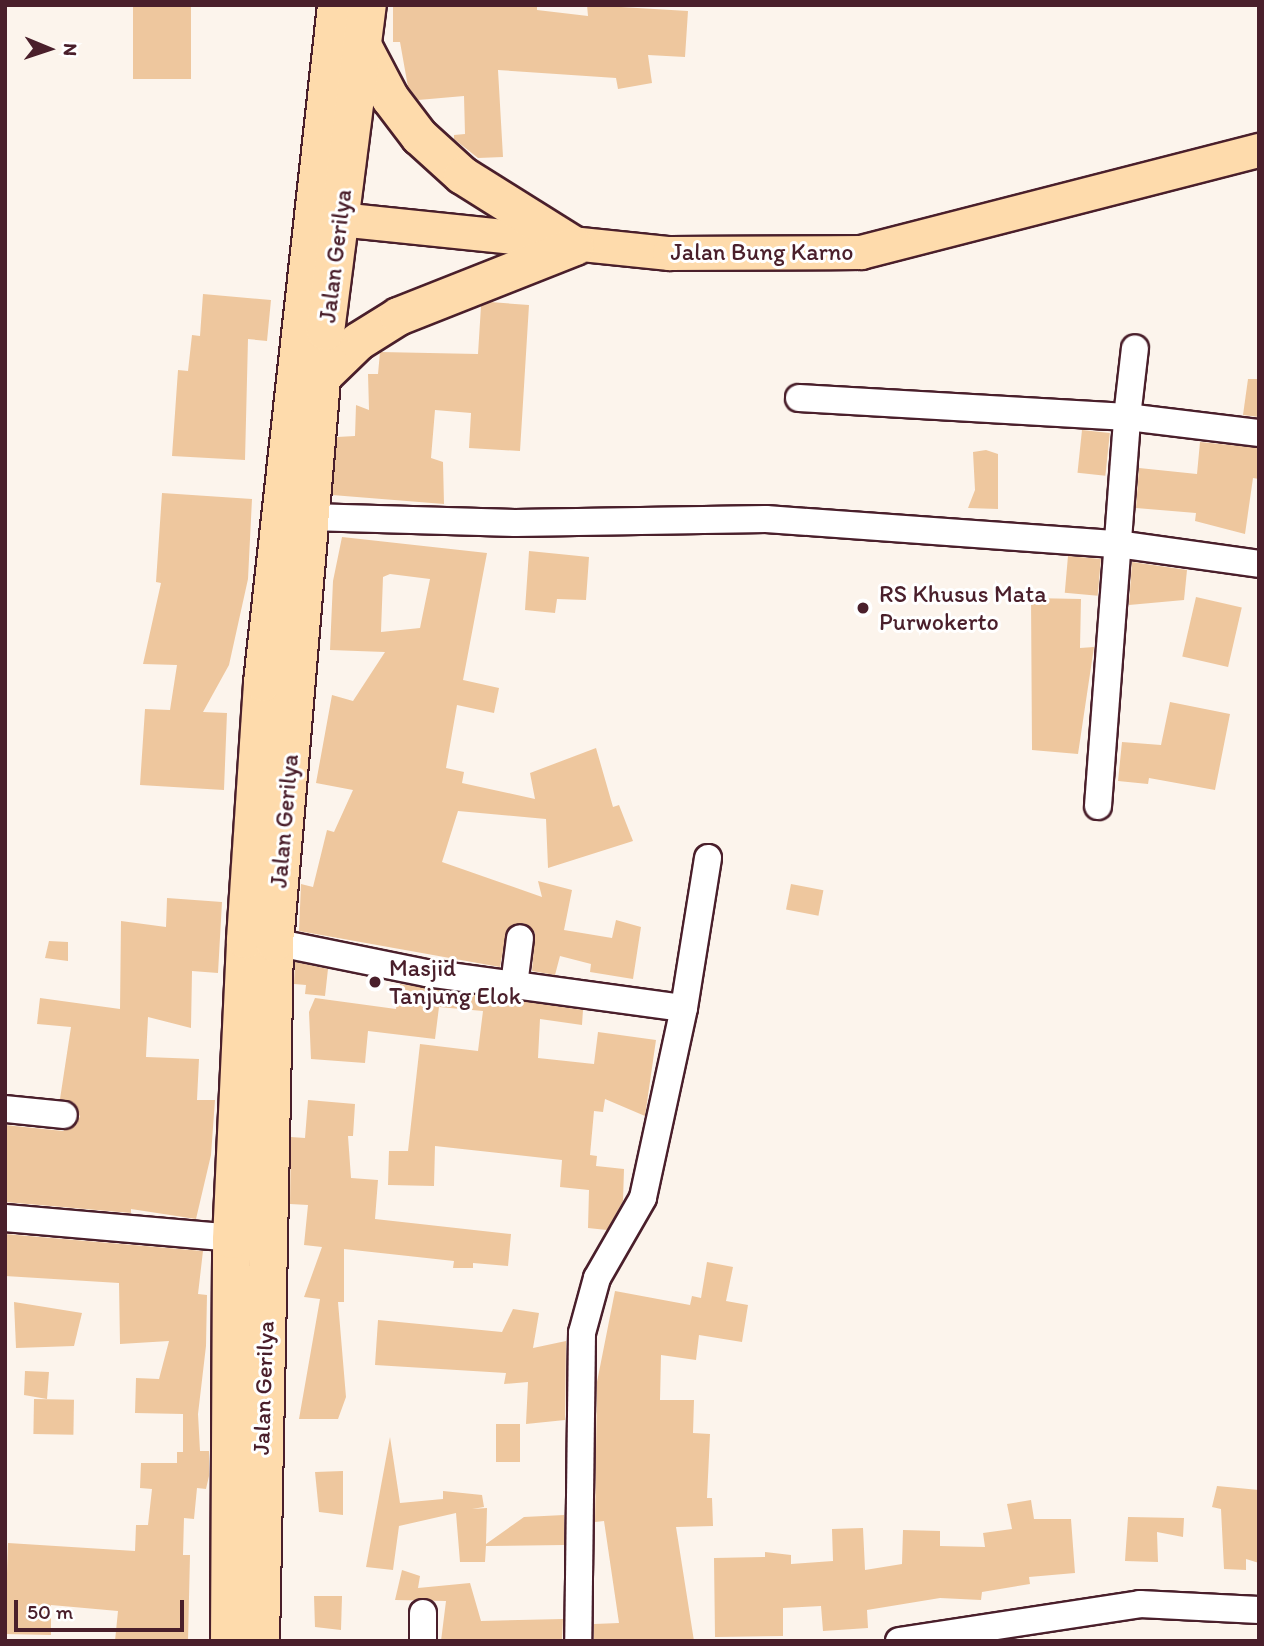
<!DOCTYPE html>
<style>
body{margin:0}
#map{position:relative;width:1264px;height:1646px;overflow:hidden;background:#fcf4ec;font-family:Itim,sans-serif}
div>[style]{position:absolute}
.building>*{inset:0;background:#eec79e;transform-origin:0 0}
.roads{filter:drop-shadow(2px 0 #4a1f2b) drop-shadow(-2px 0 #4a1f2b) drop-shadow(0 2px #4a1f2b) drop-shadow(0 -2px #4a1f2b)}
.minor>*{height:26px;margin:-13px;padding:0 13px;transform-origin:13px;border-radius:13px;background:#fff}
.major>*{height:33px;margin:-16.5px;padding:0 16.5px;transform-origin:16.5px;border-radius:16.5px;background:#fedbac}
.highway>*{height:37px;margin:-18.5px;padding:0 18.5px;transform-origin:18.5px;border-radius:18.5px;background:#fedbac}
.dots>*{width:19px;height:19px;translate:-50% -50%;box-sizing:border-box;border:4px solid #fff;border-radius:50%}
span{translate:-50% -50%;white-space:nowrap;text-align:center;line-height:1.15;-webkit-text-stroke:6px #fff;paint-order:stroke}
.street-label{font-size:24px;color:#4a1f2b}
.poi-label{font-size:24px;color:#4a1f2b}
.left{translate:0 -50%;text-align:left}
.frame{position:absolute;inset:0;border:7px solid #4a1f2b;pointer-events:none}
.north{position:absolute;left:14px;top:14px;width:70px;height:70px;-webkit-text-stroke:5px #fff;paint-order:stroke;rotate:92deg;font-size:19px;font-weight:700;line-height:28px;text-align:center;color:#4a1f2b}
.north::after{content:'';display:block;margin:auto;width:24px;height:32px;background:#4a1f2b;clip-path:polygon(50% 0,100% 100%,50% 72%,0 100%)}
.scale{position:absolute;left:14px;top:1600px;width:170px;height:32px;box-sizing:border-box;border:4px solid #4a1f2b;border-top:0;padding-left:9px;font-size:21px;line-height:24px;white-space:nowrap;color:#4a1f2b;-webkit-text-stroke:5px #fff;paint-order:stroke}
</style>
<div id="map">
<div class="building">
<i style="left:133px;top:5px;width:58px;height:74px"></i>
<i style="clip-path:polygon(393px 5px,537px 5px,537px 10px,588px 16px,587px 5px,688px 11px,685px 57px,648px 55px,652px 83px,618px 89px,616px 78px,498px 70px,503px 157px,478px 158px,454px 139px,454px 135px,465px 134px,464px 96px,418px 100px,408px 87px,400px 42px,393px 42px)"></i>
<i style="clip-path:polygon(203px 294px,271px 300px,267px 341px,248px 339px,245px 460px,172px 456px,178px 370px,188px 371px,192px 335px,200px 336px)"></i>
<i style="clip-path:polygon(490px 302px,529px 305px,520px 451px,469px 448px,471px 413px,435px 410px,431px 458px,443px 462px,444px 504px,332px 495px,337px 437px,355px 436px,356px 405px,369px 410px,368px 374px,378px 374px,380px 352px,478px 354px,481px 306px)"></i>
<i style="clip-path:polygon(1248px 379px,1259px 379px,1259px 417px,1243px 415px)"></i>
<i style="left:1082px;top:430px;width:28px;height:43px;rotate:6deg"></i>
<i style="clip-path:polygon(1200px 442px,1259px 448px,1259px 479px,1253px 478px,1245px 534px,1195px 521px,1196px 513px,1136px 508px,1139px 468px,1197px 474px)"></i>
<i style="clip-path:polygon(986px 450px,998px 454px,998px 509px,968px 508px,975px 490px,973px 452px)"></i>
<i style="clip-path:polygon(162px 493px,252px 499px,248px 579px,229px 665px,203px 712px,227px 713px,224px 790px,140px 785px,145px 709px,170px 710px,177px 665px,143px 664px,161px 583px,156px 582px)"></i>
<i style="clip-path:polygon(evenodd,342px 537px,487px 553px,463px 680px,499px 688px,494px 713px,457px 705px,446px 768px,464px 772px,462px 783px,535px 799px,530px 773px,596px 748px,613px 807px,619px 805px,633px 841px,548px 868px,546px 819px,458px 811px,442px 862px,542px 897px,538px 881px,572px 890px,564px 930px,612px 938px,616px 920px,641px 927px,633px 979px,590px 972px,591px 964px,560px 956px,555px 975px,532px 971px,535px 933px,523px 923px,507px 929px,500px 967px,299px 931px,301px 884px,313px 887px,327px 830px,334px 832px,353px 790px,316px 783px,332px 695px,353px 701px,385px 652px,330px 650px,333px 581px,342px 537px,390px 574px,430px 579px,420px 628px,381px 632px,383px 577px,390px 574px)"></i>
<i style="clip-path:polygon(529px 551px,589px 557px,586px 600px,557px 599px,555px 613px,525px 610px)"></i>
<i style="left:1068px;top:556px;width:33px;height:37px;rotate:5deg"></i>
<i style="clip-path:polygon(1132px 562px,1187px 570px,1184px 600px,1129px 605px)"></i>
<i style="left:1196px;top:597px;width:47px;height:61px;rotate:13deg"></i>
<i style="clip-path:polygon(1031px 598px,1081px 599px,1080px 648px,1094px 647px,1078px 754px,1032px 750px)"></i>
<i style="clip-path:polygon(1170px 702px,1230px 714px,1215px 790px,1149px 778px,1148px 784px,1118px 781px,1122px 742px,1161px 745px)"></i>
<i style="left:791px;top:884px;width:33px;height:26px;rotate:11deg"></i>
<i style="clip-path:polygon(167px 898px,222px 902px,218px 973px,192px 971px,191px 1028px,148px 1017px,146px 1057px,199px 1059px,197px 1100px,215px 1100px,211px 1155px,196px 1219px,131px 1209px,131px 1213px,5px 1202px,5px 1125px,63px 1131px,80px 1117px,74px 1103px,60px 1099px,71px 1027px,37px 1024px,40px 998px,120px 1009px,121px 921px,166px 927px)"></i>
<i style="clip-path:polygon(49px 941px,68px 942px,68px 961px,45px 958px)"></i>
<i style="clip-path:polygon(295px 962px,328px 969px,325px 996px,305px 994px,306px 985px,294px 984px)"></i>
<i style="clip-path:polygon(400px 984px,583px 1010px,582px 1025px,540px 1019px,538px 1058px,594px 1064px,598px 1032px,656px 1040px,645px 1116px,605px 1099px,603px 1112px,594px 1111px,590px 1155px,597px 1156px,596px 1166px,624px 1169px,623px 1201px,607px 1230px,588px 1228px,589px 1190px,560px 1187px,562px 1160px,435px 1146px,434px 1186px,388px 1185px,389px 1151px,408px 1151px,420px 1044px,478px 1051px,483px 1011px,439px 1007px,435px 1039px,368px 1031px,365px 1063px,311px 1059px,309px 1012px,315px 998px,396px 1009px)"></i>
<i style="clip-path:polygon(308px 1100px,355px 1104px,353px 1136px,348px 1136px,351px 1178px,378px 1180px,375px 1219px,511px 1234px,508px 1266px,473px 1263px,473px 1268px,453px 1268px,454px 1261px,344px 1249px,344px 1302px,338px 1302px,346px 1397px,338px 1419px,299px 1419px,320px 1299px,304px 1297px,322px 1247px,304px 1245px,308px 1205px,290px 1204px,291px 1137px,305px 1138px)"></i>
<i style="clip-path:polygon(5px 1234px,203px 1251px,198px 1294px,207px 1295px,206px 1346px,198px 1414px,200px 1451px,209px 1451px,209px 1476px,206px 1489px,197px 1488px,194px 1519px,184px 1518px,183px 1555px,190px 1555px,188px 1641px,115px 1641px,118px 1611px,51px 1605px,51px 1635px,5px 1634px,8px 1543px,135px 1551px,136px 1525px,148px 1525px,152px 1489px,140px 1488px,141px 1463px,177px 1463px,177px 1452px,183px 1452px,183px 1414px,135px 1413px,136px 1378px,159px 1379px,169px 1341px,120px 1344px,119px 1283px,5px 1276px)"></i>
<i style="clip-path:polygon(707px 1262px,733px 1267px,726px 1301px,748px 1305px,742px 1342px,699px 1335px,696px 1360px,661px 1355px,660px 1400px,694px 1400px,693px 1433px,710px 1434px,707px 1498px,712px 1498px,713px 1526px,676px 1527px,694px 1641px,594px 1641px,594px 1624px,619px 1623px,604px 1521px,595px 1522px,597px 1382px,615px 1291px,690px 1305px,692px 1296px,701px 1298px)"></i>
<i style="clip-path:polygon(14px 1302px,82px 1313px,74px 1346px,16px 1348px)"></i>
<i style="clip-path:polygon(513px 1309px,539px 1313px,533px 1348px,566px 1341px,565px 1420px,526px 1424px,528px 1382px,504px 1384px,506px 1373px,375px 1365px,378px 1320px,502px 1332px)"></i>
<i style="clip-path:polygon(25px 1371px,49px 1372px,47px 1399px,24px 1395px)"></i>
<i style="left:34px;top:1399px;width:40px;height:35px;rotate:1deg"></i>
<i style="left:520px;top:1424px;width:38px;height:24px;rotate:90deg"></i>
<i style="clip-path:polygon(390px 1437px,400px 1503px,443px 1499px,443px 1491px,482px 1495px,484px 1507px,472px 1509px,487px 1508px,486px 1544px,524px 1517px,564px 1515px,564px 1545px,486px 1546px,485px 1562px,460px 1562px,456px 1513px,399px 1526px,393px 1570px,366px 1567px)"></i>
<i style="clip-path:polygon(343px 1471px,343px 1515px,319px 1512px,315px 1472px)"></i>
<i style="clip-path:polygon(1217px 1486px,1259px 1490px,1259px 1563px,1246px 1559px,1246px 1570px,1224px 1569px,1221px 1509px,1212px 1507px)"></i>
<i style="clip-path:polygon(1031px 1500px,1034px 1519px,1071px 1519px,1075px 1573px,1029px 1577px,1030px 1584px,982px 1592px,981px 1600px,940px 1598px,867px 1610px,868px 1628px,823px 1631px,821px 1606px,783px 1608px,783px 1636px,715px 1637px,714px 1558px,765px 1557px,765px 1552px,791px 1555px,791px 1564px,833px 1561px,832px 1529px,863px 1528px,865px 1570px,902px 1564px,903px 1530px,940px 1531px,940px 1546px,985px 1547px,983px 1533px,1012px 1529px,1007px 1504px)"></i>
<i style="clip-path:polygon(1128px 1517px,1184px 1518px,1183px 1537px,1157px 1532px,1158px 1562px,1125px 1561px)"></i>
<i style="clip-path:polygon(402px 1570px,420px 1576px,418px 1588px,470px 1583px,481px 1621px,563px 1619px,562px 1641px,441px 1641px,446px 1601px,395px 1600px)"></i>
<i style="clip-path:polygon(314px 1596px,342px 1596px,341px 1630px,315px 1627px)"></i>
</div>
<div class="roads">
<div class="minor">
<i style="left:799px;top:398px;width:329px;rotate:3.3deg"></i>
<i style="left:1127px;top:417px;width:69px;rotate:-83.4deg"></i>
<i style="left:309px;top:517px;width:206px;rotate:1.7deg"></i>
<i style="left:515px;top:523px;width:251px;rotate:-0.9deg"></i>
<i style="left:766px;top:519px;width:352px;rotate:4.1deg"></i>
<i style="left:1117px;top:544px;width:143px;rotate:8deg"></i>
<i style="left:1098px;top:806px;width:390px;rotate:-85.7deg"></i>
<i style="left:1127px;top:417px;width:133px;rotate:6.9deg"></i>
<i style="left:274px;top:942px;width:156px;rotate:11.5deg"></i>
<i style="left:427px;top:973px;width:259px;rotate:7.8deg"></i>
<i style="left:684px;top:1008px;width:194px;rotate:102.2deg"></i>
<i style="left:643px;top:1198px;width:92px;rotate:119.9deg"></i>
<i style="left:597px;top:1278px;width:57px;rotate:105.3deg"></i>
<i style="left:582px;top:1333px;width:308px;rotate:90.7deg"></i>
<i style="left:514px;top:985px;width:47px;rotate:-82.7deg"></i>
<i style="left:684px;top:1008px;width:152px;rotate:-80.9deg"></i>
<i style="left:5px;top:1109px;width:59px;rotate:5.8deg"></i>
<i style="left:5px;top:1218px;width:243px;rotate:5deg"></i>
<i style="left:423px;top:1613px;width:28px;rotate:90deg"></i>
<i style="left:899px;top:1641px;width:244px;rotate:-8.7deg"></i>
<i style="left:1140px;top:1604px;width:119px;rotate:2.9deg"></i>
</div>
<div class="major">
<i style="left:339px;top:219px;width:332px;rotate:5.9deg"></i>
<i style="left:669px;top:253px;width:192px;rotate:-0.3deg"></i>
<i style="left:861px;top:252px;width:411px;rotate:-14.4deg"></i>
</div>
<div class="highway">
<i style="left:362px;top:45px;width:60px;rotate:62.2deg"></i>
<i style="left:390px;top:98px;width:48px;rotate:52.7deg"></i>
<i style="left:419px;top:136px;width:58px;rotate:42.2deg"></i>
<i style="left:462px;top:175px;width:133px;rotate:32.1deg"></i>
<i style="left:322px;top:376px;width:50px;rotate:-44.2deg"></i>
<i style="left:358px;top:341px;width:47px;rotate:-32deg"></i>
<i style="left:398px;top:316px;width:190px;rotate:-21.6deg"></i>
<i style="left:229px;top:1641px;width:402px;rotate:-89.7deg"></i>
<i style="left:231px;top:1239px;width:300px;rotate:-87.3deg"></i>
<i style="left:245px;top:939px;width:258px;rotate:-86.2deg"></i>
<i style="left:262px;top:682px;width:681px;rotate:-83.76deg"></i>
<i style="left:260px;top:1641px;width:699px;rotate:-88.85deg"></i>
<i style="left:274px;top:942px;width:613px;rotate:-85.23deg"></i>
<i style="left:325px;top:331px;width:329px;rotate:-82.7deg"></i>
</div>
</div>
<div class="dots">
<i style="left:863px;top:608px;background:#4a1f2b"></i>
<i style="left:375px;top:982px;background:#4a1f2b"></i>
</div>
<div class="street-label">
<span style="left:762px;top:252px">Jalan Bung Karno</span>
<span style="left:335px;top:256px;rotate:-83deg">Jalan Gerilya</span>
<span style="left:284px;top:821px;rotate:-85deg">Jalan Gerilya</span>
<span style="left:263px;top:1388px;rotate:-88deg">Jalan Gerilya</span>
</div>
<div class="poi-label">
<span class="left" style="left:879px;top:608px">RS Khusus Mata<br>Purwokerto</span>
<span class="left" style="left:389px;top:982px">Masjid<br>Tanjung Elok</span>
</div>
<div class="frame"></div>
<div class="north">N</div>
<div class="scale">50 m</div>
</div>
